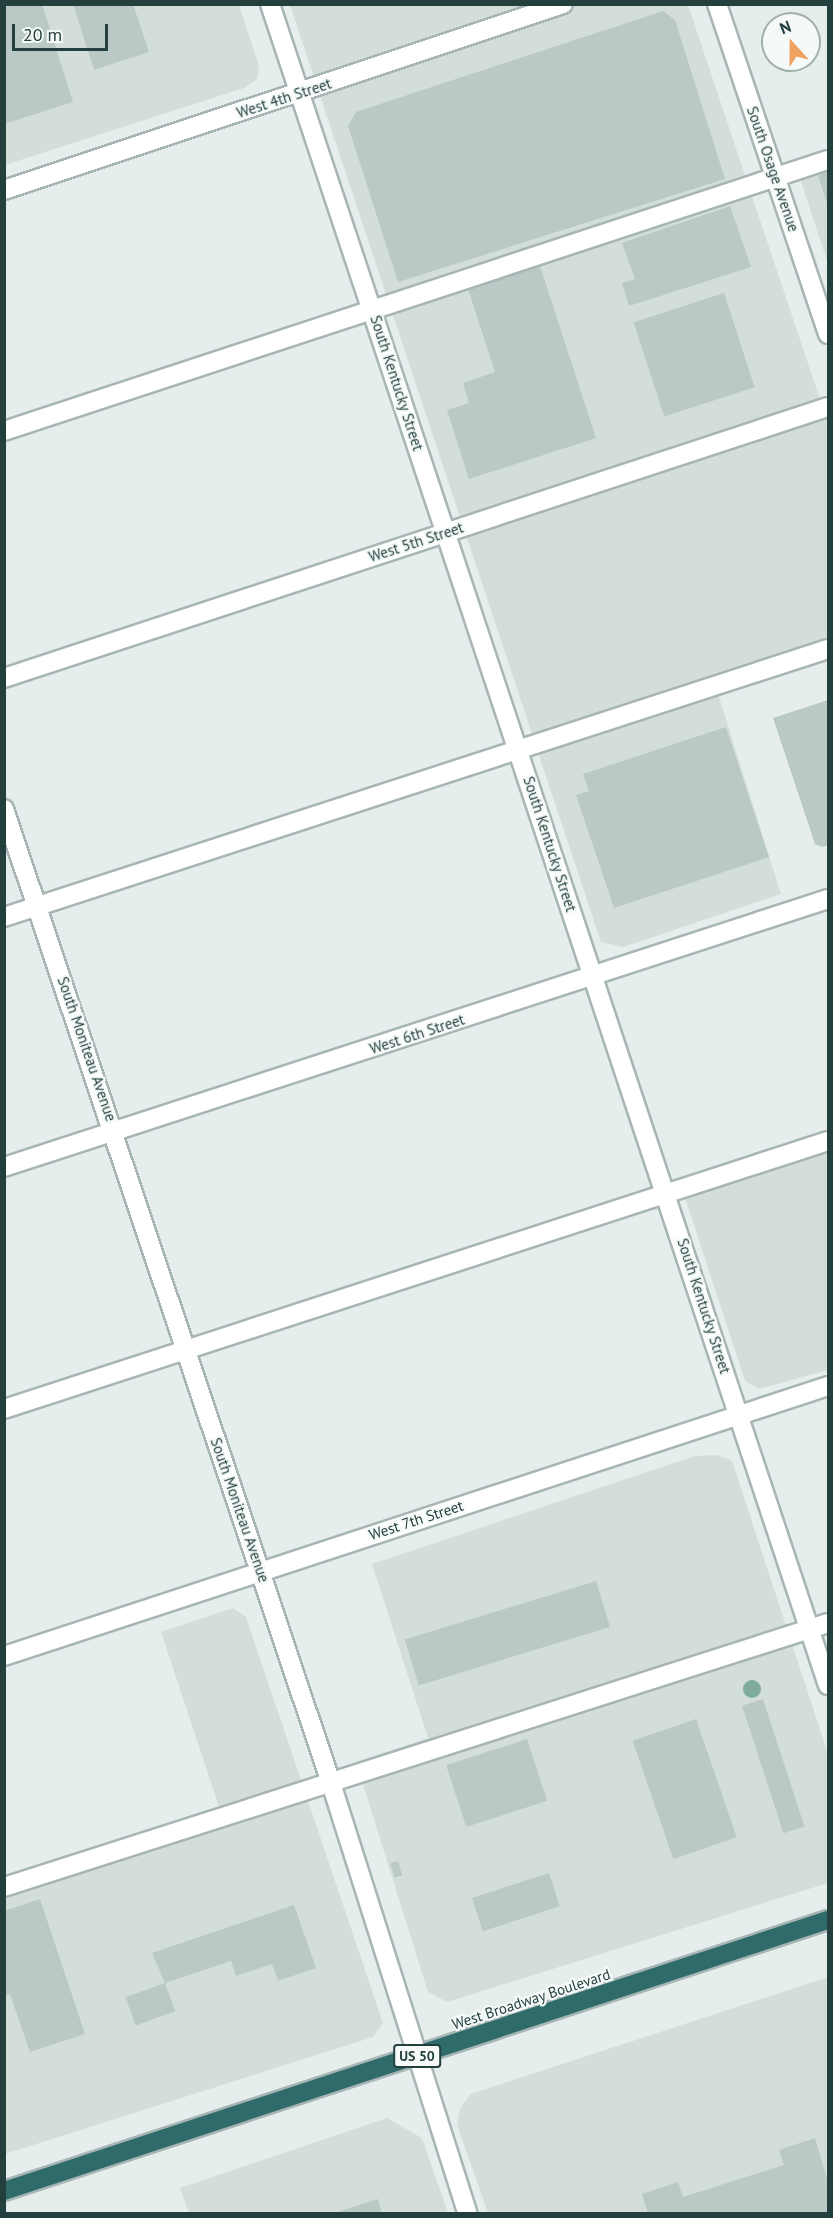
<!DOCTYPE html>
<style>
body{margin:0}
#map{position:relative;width:833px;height:2218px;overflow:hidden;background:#e5eeec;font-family:"PT Sans",sans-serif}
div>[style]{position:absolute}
.built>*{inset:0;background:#d3dedb}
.building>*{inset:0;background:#bac9c5;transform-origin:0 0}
.roads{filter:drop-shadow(2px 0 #a7b6b4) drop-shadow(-2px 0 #a7b6b4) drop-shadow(0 2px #a7b6b4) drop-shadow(0 -2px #a7b6b4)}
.minor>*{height:18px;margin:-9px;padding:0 9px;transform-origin:9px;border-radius:9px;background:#fff}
.highway>*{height:18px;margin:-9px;padding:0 9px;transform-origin:9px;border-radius:9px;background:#306b6c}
.trees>*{width:18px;height:18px;margin:-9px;border-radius:50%;background:#80ac9c}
span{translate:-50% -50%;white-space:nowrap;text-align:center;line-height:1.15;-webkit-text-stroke:4.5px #f5faf9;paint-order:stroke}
.shield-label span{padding:2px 4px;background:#f5faf9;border:2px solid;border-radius:4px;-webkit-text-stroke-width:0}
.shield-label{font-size:14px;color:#24403e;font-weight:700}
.street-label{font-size:15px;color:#24403e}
.frame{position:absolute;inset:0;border:6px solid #24403e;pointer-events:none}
.north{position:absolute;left:761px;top:12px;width:60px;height:60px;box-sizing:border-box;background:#f5faf9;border:2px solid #a1b0ae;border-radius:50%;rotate:339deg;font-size:16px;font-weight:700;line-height:24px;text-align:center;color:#24403e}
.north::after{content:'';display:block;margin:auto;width:21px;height:27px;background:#f0a360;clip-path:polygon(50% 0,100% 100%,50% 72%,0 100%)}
.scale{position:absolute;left:12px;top:24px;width:96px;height:27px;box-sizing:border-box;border:3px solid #24403e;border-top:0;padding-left:8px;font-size:18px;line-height:21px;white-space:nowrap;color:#24403e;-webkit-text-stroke:4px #f5faf9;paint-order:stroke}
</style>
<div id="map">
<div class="built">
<i style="clip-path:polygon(5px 5px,239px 5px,259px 66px,257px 79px,244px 88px,5px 165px)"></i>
<i style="clip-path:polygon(290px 5px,688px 5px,828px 423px,828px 658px,718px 694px,781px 894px,623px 947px,601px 942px)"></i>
<i style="clip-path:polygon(828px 162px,828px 264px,798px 172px)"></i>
<i style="clip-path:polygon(828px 1130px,828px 1370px,759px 1389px,745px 1381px,679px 1179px)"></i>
<i style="clip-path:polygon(717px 1455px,732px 1461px,828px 1754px,828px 1883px,447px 2002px,428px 1992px,356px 1762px,428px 1738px,372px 1564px,695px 1456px)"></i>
<i style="clip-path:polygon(233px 1608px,246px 1617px,383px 2023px,373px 2037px,5px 2154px,4px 1877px,219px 1807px,161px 1632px)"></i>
<i style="clip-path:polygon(828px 1977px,828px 2213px,488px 2213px,457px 2125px,460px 2108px,471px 2094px)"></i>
<i style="clip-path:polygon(387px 2118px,422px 2138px,448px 2213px,189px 2213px,180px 2188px)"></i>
</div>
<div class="building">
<i style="clip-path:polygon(4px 4px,42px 4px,73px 102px,4px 124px)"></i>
<i style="clip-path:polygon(73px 4px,133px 4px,149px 52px,94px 70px)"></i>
<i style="clip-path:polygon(663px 11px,675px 20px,725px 179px,398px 282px,348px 126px,356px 112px)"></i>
<i style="clip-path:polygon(828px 172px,828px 206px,818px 176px)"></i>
<i style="clip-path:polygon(730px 206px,751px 267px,629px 306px,622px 283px,635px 279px,622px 243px)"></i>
<i style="clip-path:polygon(540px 266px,596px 438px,469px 479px,447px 410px,469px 403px,463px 383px,495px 372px,468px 289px)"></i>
<i style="left:724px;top:293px;width:99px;height:95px;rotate:72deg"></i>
<i style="clip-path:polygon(828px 700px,828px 845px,822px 847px,815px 844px,773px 718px)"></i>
<i style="clip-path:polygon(726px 727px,769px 857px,614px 908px,576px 795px,589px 791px,583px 774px)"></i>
<i style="left:596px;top:1581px;width:48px;height:200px;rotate:73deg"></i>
<i style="left:763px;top:1699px;width:134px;height:22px;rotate:72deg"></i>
<i style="left:696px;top:1719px;width:125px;height:67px;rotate:71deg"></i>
<i style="left:527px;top:1739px;width:65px;height:85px;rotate:72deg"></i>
<i style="left:398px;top:1861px;width:15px;height:8px;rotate:74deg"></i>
<i style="left:549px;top:1873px;width:35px;height:81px;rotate:72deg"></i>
<i style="clip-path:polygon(40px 1899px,85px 2034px,30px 2052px,10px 1994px,4px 1996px,4px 1911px)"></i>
<i style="clip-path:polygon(294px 1905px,316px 1968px,278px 1981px,272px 1964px,236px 1976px,231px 1961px,165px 1983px,152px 1953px)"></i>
<i style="left:165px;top:1983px;width:30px;height:42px;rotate:70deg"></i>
<i style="clip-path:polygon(815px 2138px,828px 2182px,828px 2214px,648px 2214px,642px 2194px,678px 2182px,683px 2197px,784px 2165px,779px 2150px)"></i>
<i style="clip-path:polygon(378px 2199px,382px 2214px,334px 2214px,334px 2213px)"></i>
</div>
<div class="roads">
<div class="minor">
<i style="left:270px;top:4px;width:1771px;rotate:71.64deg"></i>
<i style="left:717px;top:4px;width:348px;rotate:71.4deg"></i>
<i style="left:4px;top:190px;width:589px;rotate:-18.4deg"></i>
<i style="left:4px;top:431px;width:867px;rotate:-18.21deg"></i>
<i style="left:4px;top:678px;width:867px;rotate:-18.21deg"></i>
<i style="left:4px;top:809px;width:1027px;rotate:71.44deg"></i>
<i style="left:331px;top:1783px;width:452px;rotate:72.4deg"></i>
<i style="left:4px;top:917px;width:866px;rotate:-18.02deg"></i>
<i style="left:4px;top:1167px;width:866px;rotate:-18.02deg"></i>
<i style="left:4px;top:1409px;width:866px;rotate:-18.02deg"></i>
<i style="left:4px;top:1656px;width:867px;rotate:-18.14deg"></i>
<i style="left:4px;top:1887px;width:865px;rotate:-17.76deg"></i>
</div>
<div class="highway">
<i style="left:4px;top:2191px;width:867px;rotate:-18.21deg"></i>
</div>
</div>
<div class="trees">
<i style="left:752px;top:1689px"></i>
</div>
<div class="shield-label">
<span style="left:417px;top:2056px">US 50</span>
</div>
<div class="street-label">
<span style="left:284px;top:98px;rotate:-18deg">West 4th Street</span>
<span style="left:773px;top:169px;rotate:71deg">South Osage Avenue</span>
<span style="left:397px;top:383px;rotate:72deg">South Kentucky Street</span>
<span style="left:416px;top:542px;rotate:-18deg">West 5th Street</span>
<span style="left:550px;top:844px;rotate:72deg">South Kentucky Street</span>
<span style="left:417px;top:1034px;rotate:-18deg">West 6th Street</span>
<span style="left:87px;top:1049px;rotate:71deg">South Moniteau Avenue</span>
<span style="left:704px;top:1306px;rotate:72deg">South Kentucky Street</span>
<span style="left:240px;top:1510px;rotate:71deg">South Moniteau Avenue</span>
<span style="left:416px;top:1520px;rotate:-18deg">West 7th Street</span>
<span style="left:531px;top:1999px;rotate:-18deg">West Broadway Boulevard</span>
</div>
<div class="frame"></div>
<div class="north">N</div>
<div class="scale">20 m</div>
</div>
